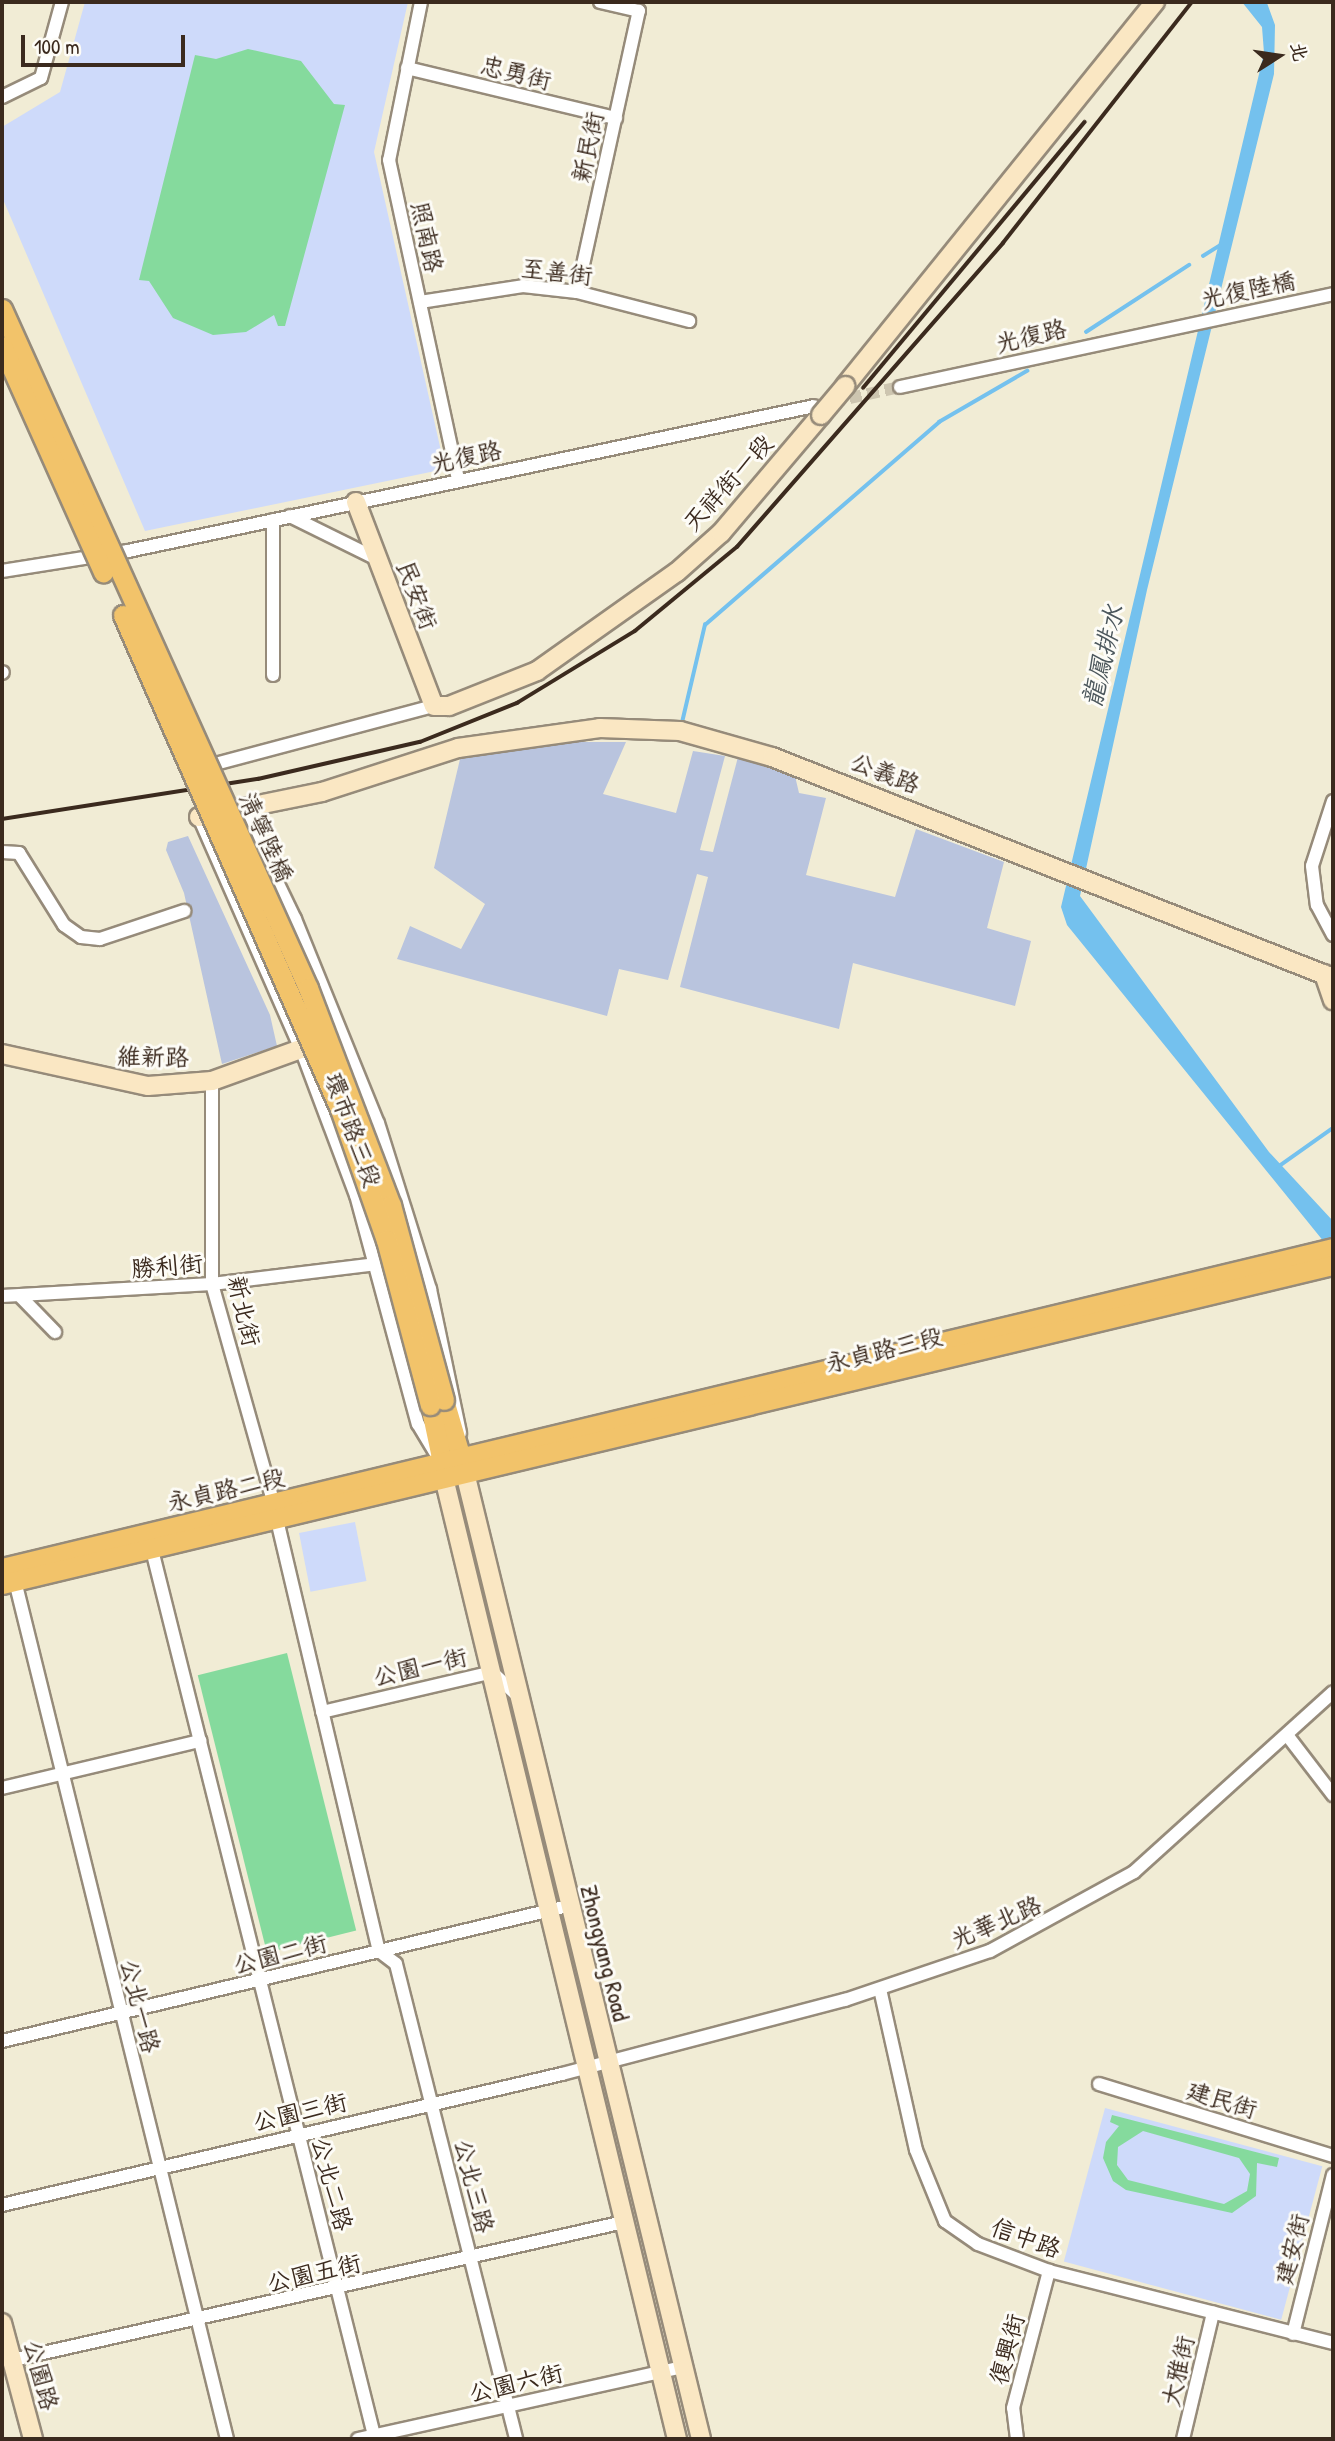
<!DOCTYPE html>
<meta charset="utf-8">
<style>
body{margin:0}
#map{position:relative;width:1335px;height:2441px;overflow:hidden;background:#f1ecd5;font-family:"Patrick Hand","LXGW WenKai TC",sans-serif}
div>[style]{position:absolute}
.built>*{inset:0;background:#cedafa;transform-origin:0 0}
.industrial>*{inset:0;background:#b9c4de}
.green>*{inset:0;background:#85da9d;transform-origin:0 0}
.water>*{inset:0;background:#74c1ee}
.stream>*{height:3.5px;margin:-1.75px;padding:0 1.75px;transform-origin:1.75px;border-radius:1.75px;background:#74c1ee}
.street-tunnel>*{height:12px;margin-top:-6px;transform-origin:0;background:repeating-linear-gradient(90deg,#cdc5b0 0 12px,transparent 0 18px)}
.roads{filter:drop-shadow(2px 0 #968b7a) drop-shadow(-2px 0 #968b7a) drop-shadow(0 2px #968b7a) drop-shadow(0 -2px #968b7a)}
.street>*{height:12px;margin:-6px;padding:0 6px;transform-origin:6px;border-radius:6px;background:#fff}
.secondary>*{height:18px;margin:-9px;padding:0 9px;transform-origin:9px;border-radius:9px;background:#fae7c3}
.primary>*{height:19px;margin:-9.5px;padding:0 9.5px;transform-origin:9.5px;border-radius:9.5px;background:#f2c36a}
.rail>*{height:3.5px;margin:-1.75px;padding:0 1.75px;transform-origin:1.75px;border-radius:1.75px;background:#3b2a1e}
.bridges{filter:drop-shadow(2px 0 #968b7a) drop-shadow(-2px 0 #968b7a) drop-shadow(0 2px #968b7a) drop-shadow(0 -2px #968b7a)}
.secondary-bridge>*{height:18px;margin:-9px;padding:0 9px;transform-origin:9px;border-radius:9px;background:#fae7c3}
.primary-bridge>*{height:19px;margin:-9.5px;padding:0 9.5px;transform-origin:9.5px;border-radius:9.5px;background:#f2c36a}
span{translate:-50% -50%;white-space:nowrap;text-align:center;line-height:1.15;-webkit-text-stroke:6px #fdfcf7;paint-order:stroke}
.street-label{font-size:24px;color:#3b2a1e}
.water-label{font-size:26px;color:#4c575c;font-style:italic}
.frame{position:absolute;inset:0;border:4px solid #3b2a1e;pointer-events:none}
.north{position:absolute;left:1244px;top:21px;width:70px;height:70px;-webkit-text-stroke:5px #fdfcf7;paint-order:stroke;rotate:78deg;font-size:19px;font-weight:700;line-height:28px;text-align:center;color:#3b2a1e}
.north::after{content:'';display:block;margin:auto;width:24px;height:32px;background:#3b2a1e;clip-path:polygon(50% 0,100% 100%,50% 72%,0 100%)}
.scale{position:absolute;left:21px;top:35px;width:164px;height:32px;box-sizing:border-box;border:4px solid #3b2a1e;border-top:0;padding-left:9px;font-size:21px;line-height:24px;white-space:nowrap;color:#3b2a1e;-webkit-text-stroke:5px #fdfcf7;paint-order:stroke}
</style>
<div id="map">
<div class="built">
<i style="clip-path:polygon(85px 2px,408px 2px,374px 152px,445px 469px,145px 531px,2px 197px,2px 127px,60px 92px)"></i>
<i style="left:355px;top:1522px;width:60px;height:57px;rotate:79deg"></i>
<i style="left:1105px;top:2108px;width:225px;height:159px;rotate:15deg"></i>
</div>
<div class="industrial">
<i style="clip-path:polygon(561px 742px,626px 742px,603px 794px,676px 813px,693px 751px,725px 756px,700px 850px,713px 852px,738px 757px,795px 776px,799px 793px,826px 798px,806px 875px,895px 897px,916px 829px,1004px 862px,987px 928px,1031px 941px,1015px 1006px,853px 963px,839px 1029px,680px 987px,708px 877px,697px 874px,668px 980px,619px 969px,607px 1016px,397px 959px,410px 926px,461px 949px,485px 904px,434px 868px,461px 755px)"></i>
<i style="clip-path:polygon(188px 836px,270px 1015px,277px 1046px,222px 1064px,184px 893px,166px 850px,168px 842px)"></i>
</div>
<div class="green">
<i style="clip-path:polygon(248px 49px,301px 61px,334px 104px,345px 105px,285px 326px,278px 326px,274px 315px,246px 332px,213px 335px,173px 318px,149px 281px,139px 280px,195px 55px,216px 59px)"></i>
<i style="left:287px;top:1653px;width:286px;height:92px;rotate:76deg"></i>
<i style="clip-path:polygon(evenodd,1112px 2115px,1279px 2158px,1277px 2167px,1257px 2163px,1256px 2196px,1232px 2213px,1126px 2190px,1113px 2181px,1103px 2158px,1106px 2142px,1119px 2126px,1110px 2122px,1112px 2115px,1143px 2131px,1239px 2158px,1250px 2174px,1247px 2191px,1224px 2204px,1128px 2180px,1117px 2165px,1118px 2147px,1143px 2131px)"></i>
</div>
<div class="water">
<i style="clip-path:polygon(1242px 2px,1267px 3px,1275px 25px,1274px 74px,1147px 590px,1080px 896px,1269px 1152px,1333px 1221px,1333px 1253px,1067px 925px,1061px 907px,1264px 53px,1262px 27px)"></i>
</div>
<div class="stream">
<i style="left:1203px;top:256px;width:19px;rotate:-32deg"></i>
<i style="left:1086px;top:332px;width:123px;rotate:-33deg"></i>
<i style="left:681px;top:727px;width:105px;rotate:-76.8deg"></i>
<i style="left:705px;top:625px;width:310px;rotate:-40.9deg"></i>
<i style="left:939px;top:422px;width:102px;rotate:-30.1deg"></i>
<i style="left:1278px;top:1167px;width:67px;rotate:-35.3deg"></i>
</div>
<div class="street-tunnel">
<i style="left:832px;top:402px;width:70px;rotate:-12.4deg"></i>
</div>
<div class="roads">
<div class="street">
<i style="left:421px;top:2px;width:161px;rotate:101.4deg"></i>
<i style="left:389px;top:160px;width:327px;rotate:77.8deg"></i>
<i style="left:407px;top:68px;width:215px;rotate:13.5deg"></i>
<i style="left:2px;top:97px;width:43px;rotate:-26deg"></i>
<i style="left:41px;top:78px;width:79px;rotate:-74.6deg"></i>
<i style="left:577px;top:292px;width:288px;rotate:-77.6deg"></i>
<i style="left:639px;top:11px;width:40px;rotate:-167deg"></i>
<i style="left:420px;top:302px;width:104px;rotate:-8.8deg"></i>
<i style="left:523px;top:286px;width:54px;rotate:6.3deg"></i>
<i style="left:577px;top:292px;width:116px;rotate:14.5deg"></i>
<i style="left:900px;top:387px;width:443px;rotate:-12.1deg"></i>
<i style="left:290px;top:516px;width:97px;rotate:26.3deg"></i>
<i style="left:2px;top:571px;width:128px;rotate:-9deg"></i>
<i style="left:128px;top:551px;width:701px;rotate:-11.93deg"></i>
<i style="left:2px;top:673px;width:1px;rotate:-45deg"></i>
<i style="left:273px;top:675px;width:155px;rotate:-90deg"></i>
<i style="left:204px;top:767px;width:238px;rotate:-14.9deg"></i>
<i style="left:1333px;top:801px;width:68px;rotate:107.9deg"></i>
<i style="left:1312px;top:866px;width:39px;rotate:83deg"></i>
<i style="left:1317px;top:905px;width:34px;rotate:62deg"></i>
<i style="left:242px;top:809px;width:122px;rotate:64.3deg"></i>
<i style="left:295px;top:919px;width:220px;rotate:67.9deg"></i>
<i style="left:378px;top:1123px;width:174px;rotate:72.6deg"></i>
<i style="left:430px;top:1289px;width:147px;rotate:78.2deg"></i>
<i style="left:199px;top:817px;width:253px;rotate:66.3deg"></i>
<i style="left:301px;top:1049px;width:156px;rotate:69.4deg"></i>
<i style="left:356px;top:1195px;width:237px;rotate:74.9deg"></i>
<i style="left:418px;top:1424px;width:35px;rotate:59deg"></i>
<i style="left:2px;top:852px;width:17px;rotate:3deg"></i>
<i style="left:19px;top:853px;width:85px;rotate:58deg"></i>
<i style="left:64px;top:925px;width:21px;rotate:35deg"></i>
<i style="left:81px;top:937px;width:19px;rotate:6deg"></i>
<i style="left:100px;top:939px;width:89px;rotate:-18.4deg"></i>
<i style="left:212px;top:1081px;width:203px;rotate:90deg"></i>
<i style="left:212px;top:1284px;width:229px;rotate:74.3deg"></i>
<i style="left:2px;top:1296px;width:210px;rotate:-3.3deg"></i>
<i style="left:212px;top:1284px;width:166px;rotate:-6.9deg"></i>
<i style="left:21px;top:1297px;width:49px;rotate:45.8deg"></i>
<i style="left:277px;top:1520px;width:443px;rotate:76.7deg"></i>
<i style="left:379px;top:1951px;width:21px;rotate:37deg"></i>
<i style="left:396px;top:1964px;width:490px;rotate:75.8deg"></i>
<i style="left:152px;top:1550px;width:917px;rotate:75.92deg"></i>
<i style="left:15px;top:1581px;width:884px;rotate:76.12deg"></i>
<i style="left:322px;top:1712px;width:175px;rotate:-13.2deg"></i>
<i style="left:492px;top:1672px;width:35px;rotate:43deg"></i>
<i style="left:1287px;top:1735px;width:76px;rotate:52.5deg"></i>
<i style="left:2px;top:1788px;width:204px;rotate:-13.4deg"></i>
<i style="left:880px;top:1989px;width:165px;rotate:77.4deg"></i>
<i style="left:916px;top:2150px;width:77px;rotate:67.8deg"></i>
<i style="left:945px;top:2221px;width:40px;rotate:34.9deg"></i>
<i style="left:978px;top:2244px;width:76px;rotate:20.8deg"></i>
<i style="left:1049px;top:2271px;width:293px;rotate:14.2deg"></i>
<i style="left:2px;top:2041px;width:582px;rotate:-13.42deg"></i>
<i style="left:1099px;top:2084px;width:245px;rotate:17.1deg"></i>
<i style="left:2px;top:2205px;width:575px;rotate:-13.17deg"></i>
<i style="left:562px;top:2074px;width:293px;rotate:-14.7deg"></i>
<i style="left:845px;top:2000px;width:153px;rotate:-18.7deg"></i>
<i style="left:990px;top:1951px;width:164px;rotate:-28.7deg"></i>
<i style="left:1134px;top:1872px;width:268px;rotate:-42.1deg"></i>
<i style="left:1293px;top:2334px;width:164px;rotate:-75.9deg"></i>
<i style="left:12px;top:2360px;width:627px;rotate:-12.71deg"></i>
<i style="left:358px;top:2439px;width:333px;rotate:-12.5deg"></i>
<i style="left:1017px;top:2439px;width:31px;rotate:-97deg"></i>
<i style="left:1013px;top:2408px;width:142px;rotate:-75.3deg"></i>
<i style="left:1183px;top:2439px;width:130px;rotate:-76.6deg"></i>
</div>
<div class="secondary">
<i style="left:845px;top:386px;width:494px;rotate:-51.1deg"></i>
<i style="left:356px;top:502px;width:218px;rotate:69.1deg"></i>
<i style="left:434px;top:706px;width:15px"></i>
<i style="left:449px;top:706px;width:95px;rotate:-21.7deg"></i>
<i style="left:537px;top:671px;width:171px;rotate:-35.3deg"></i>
<i style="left:677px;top:572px;width:59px;rotate:-41.6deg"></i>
<i style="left:721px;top:533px;width:155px;rotate:-49.7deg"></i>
<i style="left:199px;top:817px;width:126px;rotate:-11.5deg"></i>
<i style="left:322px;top:792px;width:143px;rotate:-17.9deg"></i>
<i style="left:458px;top:748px;width:143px;rotate:-8deg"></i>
<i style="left:600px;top:728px;width:80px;rotate:2.1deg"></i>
<i style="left:680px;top:731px;width:96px;rotate:15.8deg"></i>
<i style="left:772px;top:757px;width:603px;rotate:21.5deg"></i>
<i style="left:1324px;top:974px;width:28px;rotate:71deg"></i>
<i style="left:2px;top:1054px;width:149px;rotate:12.4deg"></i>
<i style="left:148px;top:1086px;width:64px;rotate:-4.5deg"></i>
<i style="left:212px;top:1081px;width:95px;rotate:-19.8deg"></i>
<i style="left:466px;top:1477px;width:990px;rotate:76.27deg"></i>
<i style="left:445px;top:1482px;width:985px;rotate:76.37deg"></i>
<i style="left:2px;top:2323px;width:120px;rotate:75deg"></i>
</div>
<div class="primary">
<i style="left:444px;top:1400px;width:75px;rotate:73.7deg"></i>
<i style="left:430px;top:1405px;width:73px;rotate:78.1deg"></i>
<i style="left:2px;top:1568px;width:1369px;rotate:-13.52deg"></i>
<i style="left:2px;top:1584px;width:1369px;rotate:-13.48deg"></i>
</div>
</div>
<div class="rail">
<i style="left:863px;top:388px;width:346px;rotate:-50.2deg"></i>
<i style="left:2px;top:819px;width:259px;rotate:-8.9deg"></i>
<i style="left:258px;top:779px;width:166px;rotate:-12.9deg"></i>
<i style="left:420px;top:742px;width:105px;rotate:-21.9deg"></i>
<i style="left:517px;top:703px;width:138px;rotate:-31.4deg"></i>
<i style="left:635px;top:631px;width:132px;rotate:-39.5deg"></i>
<i style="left:737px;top:547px;width:404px;rotate:-48.8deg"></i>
<i style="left:1003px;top:243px;width:306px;rotate:-51.9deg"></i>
</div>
<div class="bridges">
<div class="secondary-bridge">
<i style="left:821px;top:415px;width:38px;rotate:-50deg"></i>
</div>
<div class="primary-bridge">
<i style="left:2px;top:309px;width:745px;rotate:65.74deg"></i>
<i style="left:308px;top:988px;width:232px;rotate:69.1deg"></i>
<i style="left:391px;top:1205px;width:202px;rotate:74.8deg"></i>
<i style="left:2px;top:346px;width:248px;rotate:65.9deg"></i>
<i style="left:123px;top:615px;width:540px;rotate:66.29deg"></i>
<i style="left:340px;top:1109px;width:139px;rotate:70.7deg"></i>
<i style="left:386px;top:1240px;width:171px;rotate:75.1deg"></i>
</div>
</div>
<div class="street-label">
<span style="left:516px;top:73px;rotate:14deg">忠勇街</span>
<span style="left:588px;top:147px;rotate:-78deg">新民街</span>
<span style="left:427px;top:237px;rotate:78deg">照南路</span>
<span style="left:557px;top:272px;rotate:7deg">至善街</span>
<span style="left:1248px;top:290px;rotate:-12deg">光復陸橋</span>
<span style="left:1031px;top:336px;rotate:-13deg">光復路</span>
<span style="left:466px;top:457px;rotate:-12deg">光復路</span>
<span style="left:728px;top:483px;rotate:-48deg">天祥街一段</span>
<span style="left:417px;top:595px;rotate:69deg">民安街</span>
<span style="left:885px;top:773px;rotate:21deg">公義路</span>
<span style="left:266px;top:837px;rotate:65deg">清寧陸橋</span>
<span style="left:153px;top:1057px;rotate:1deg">維新路</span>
<span style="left:353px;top:1130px;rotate:70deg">環市路三段</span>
<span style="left:167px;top:1266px;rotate:-5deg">勝利街</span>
<span style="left:244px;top:1311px;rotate:77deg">新北街</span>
<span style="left:884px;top:1350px;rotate:-14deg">永貞路三段</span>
<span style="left:226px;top:1490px;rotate:-13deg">永貞路二段</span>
<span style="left:420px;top:1667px;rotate:-13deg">公園一街</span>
<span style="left:996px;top:1922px;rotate:-23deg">光華北路</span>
<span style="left:605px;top:1953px;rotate:76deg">Zhongyang Road</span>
<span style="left:280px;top:1954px;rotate:-14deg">公園二街</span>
<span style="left:140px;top:2006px;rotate:76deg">公北一路</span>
<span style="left:1222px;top:2100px;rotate:17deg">建民街</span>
<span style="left:300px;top:2112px;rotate:-13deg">公園三街</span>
<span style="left:332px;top:2184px;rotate:75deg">公北二路</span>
<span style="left:474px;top:2186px;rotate:76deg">公北三路</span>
<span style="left:1026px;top:2238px;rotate:20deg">信中路</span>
<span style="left:1292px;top:2249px;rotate:-76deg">建安街</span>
<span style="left:314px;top:2273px;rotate:-13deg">公園五街</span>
<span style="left:1007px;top:2349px;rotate:-75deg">復興街</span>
<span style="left:1178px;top:2371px;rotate:-77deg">大雅街</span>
<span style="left:41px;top:2375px;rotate:75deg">公園路</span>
<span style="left:516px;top:2383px;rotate:-13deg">公園六街</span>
</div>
<div class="water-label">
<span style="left:1103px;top:656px;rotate:-77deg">龍鳳排水</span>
</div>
<div class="frame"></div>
<div class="north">北</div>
<div class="scale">100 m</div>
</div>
